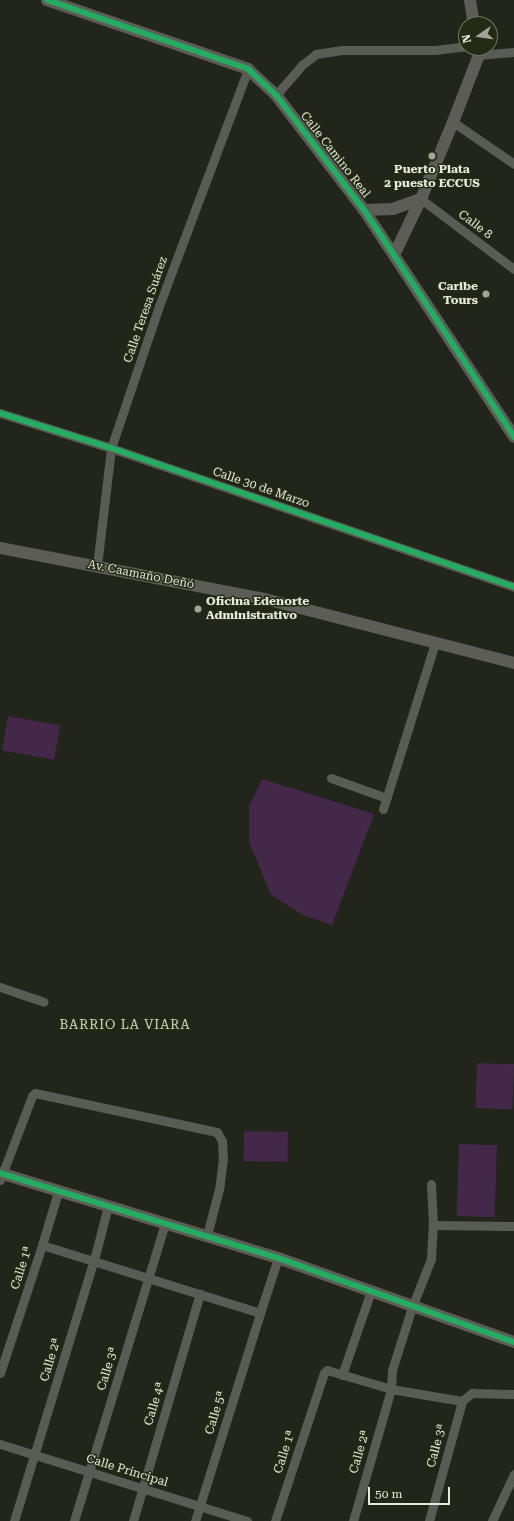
<!DOCTYPE html>
<meta charset="utf-8">
<style>
body{margin:0}
#map{position:relative;width:514px;height:1521px;overflow:hidden;background:#222519;font-family:"Roboto Serif",serif}
div>[style]{position:absolute}
.green>*{inset:0;background:#43284a;transform-origin:0 0}
.street>*{height:9px;margin:-4.5px;padding:0 4.5px;transform-origin:4.5px;border-radius:4.5px;background:#595b55}
.secondary>*{height:12px;margin:-6px;padding:0 6px;transform-origin:6px;border-radius:6px;background:#5c5d56}
.cycleway>*{height:6px;margin:-3px;padding:0 3px;transform-origin:3px;border-radius:3px;background:#26ab63}
.dots>*{width:11px;height:11px;translate:-50% -50%;box-sizing:border-box;border:2px solid #242a14;border-radius:50%}
span{translate:-50% -50%;white-space:nowrap;text-align:center;line-height:1.15;-webkit-text-stroke:3px #242a14;paint-order:stroke}
.street-label{font-size:12px;color:#e5e9db}
.poi-label{font-size:12px;color:#e5e9db;font-weight:700}
.right{translate:-100% -50%;text-align:right}
.left{translate:0 -50%;text-align:left}
.neighbourhood-label{font-size:13px;color:#d0d8bc;letter-spacing:1px}
.north{position:absolute;left:458px;top:16px;width:40px;height:40px;box-sizing:border-box;background:#242a14;border:1px solid #717664;border-radius:50%;rotate:257deg;font-size:11px;font-weight:700;line-height:16px;text-align:center;color:#e5e9db}
.north::after{content:'';display:block;margin:auto;width:14px;height:18px;background:#a1a497;clip-path:polygon(50% 0,100% 100%,50% 72%,0 100%)}
.scale{position:absolute;left:368px;top:1487px;width:82px;height:18px;box-sizing:border-box;border:2px solid #e5e9db;border-top:0;padding-left:5px;font-size:12px;line-height:14px;white-space:nowrap;color:#e5e9db;-webkit-text-stroke:3px #242a14;paint-order:stroke}
</style>
<div id="map">
<div class="green">
<i style="left:8px;top:716px;width:53px;height:35px;rotate:10deg"></i>
<i style="clip-path:polygon(262px 779px,374px 814px,332px 925px,303px 915px,271px 895px,249px 842px,249px 806px)"></i>
<i style="left:477px;top:1063px;width:37px;height:45px;rotate:2deg"></i>
<i style="left:244px;top:1131px;width:44px;height:30px;rotate:1deg"></i>
<i style="left:459px;top:1144px;width:38px;height:72px;rotate:2deg"></i>
</div>
<div class="street">
<i style="left:479px;top:55px;width:35px;rotate:-5deg"></i>
<i style="left:276px;top:95px;width:40px;rotate:-49deg"></i>
<i style="left:302px;top:65px;width:18px;rotate:-38deg"></i>
<i style="left:316px;top:54px;width:26px;rotate:-9deg"></i>
<i style="left:342px;top:50px;width:93px"></i>
<i style="left:435px;top:50px;width:31px;rotate:-7deg"></i>
<i style="left:453px;top:122px;width:74px;rotate:34.5deg"></i>
<i style="left:421px;top:199px;width:116px;rotate:37deg"></i>
<i style="left:0;top:413px;width:116px;rotate:17.5deg"></i>
<i style="left:111px;top:448px;width:426px;rotate:19deg"></i>
<i style="left:97px;top:566px;width:119px;rotate:-83.2deg"></i>
<i style="left:111px;top:448px;width:150px;rotate:-71.3deg"></i>
<i style="left:159px;top:306px;width:253px;rotate:-69.4deg"></i>
<i style="left:331px;top:778px;width:59px;rotate:19.7deg"></i>
<i style="left:383px;top:809px;width:174px;rotate:-72.6deg"></i>
<i style="left:0;top:987px;width:46px;rotate:18.8deg"></i>
<i style="left:0;top:1180px;width:90px;rotate:-69.1deg"></i>
<i style="left:32px;top:1096px;width:4px;rotate:-45deg"></i>
<i style="left:35px;top:1093px;width:186px;rotate:12.1deg"></i>
<i style="left:217px;top:1132px;width:10px;rotate:61deg"></i>
<i style="left:222px;top:1141px;width:17px;rotate:87deg"></i>
<i style="left:223px;top:1158px;width:31px;rotate:97deg"></i>
<i style="left:219px;top:1189px;width:48px;rotate:104.6deg"></i>
<i style="left:433px;top:1225px;width:81px;rotate:0.7deg"></i>
<i style="left:42px;top:1245px;width:228px;rotate:17.3deg"></i>
<i style="left:260px;top:1313px;width:58px;rotate:-71.9deg"></i>
<i style="left:0;top:1373px;width:135px;rotate:-71.8deg"></i>
<i style="left:42px;top:1245px;width:55px;rotate:-73.2deg"></i>
<i style="left:342px;top:1375px;width:89px;rotate:-71deg"></i>
<i style="left:0;top:1444px;width:259px;rotate:17.3deg"></i>
<i style="left:14px;top:1521px;width:273px;rotate:-73deg"></i>
<i style="left:94px;top:1260px;width:56px;rotate:-75.5deg"></i>
<i style="left:74px;top:1521px;width:312px;rotate:-73deg"></i>
<i style="left:133px;top:1521px;width:237px;rotate:-73.6deg"></i>
<i style="left:195px;top:1521px;width:218px;rotate:-72.6deg"></i>
<i style="left:275px;top:1521px;width:156px;rotate:-71.7deg"></i>
<i style="left:324px;top:1373px;width:4px;rotate:-45deg"></i>
<i style="left:327px;top:1370px;width:67px;rotate:16.5deg"></i>
<i style="left:391px;top:1389px;width:72px;rotate:9.6deg"></i>
<i style="left:462px;top:1401px;width:13px;rotate:-39deg"></i>
<i style="left:472px;top:1393px;width:42px;rotate:1.4deg"></i>
<i style="left:353px;top:1521px;width:137px;rotate:-73.9deg"></i>
<i style="left:391px;top:1389px;width:19px;rotate:-87deg"></i>
<i style="left:392px;top:1370px;width:66px;rotate:-72.4deg"></i>
<i style="left:412px;top:1307px;width:52px;rotate:-68.4deg"></i>
<i style="left:431px;top:1259px;width:34px;rotate:-87deg"></i>
<i style="left:433px;top:1225px;width:41px;rotate:-92.8deg"></i>
<i style="left:429px;top:1521px;width:124px;rotate:-74.6deg"></i>
<i style="left:492px;top:1521px;width:52px;rotate:-64.9deg"></i>
</div>
<div class="secondary">
<i style="left:47px;top:0;width:213px;rotate:18.9deg"></i>
<i style="left:248px;top:69px;width:38px;rotate:43deg"></i>
<i style="left:276px;top:95px;width:145px;rotate:52.6deg"></i>
<i style="left:364px;top:210px;width:272px;rotate:56.5deg"></i>
<i style="left:470px;top:0;width:24px;rotate:81deg"></i>
<i style="left:364px;top:210px;width:29px;rotate:-2deg"></i>
<i style="left:393px;top:209px;width:30px;rotate:-20deg"></i>
<i style="left:394px;top:255px;width:62px;rotate:-64.3deg"></i>
<i style="left:421px;top:199px;width:83px;rotate:-67.4deg"></i>
<i style="left:453px;top:122px;width:72px;rotate:-68.8deg"></i>
<i style="left:479px;top:55px;width:7px;rotate:-98deg"></i>
<i style="left:0;top:548px;width:270px;rotate:10.9deg"></i>
<i style="left:265px;top:599px;width:257px;rotate:14.4deg"></i>
<i style="left:0;top:1173px;width:291px;rotate:17deg"></i>
<i style="left:278px;top:1258px;width:251px;rotate:19.6deg"></i>
</div>
<div class="cycleway">
<i style="left:47px;top:0;width:213px;rotate:18.9deg"></i>
<i style="left:248px;top:69px;width:38px;rotate:43deg"></i>
<i style="left:276px;top:95px;width:145px;rotate:52.6deg"></i>
<i style="left:364px;top:210px;width:272px;rotate:56.5deg"></i>
<i style="left:0;top:413px;width:116px;rotate:17.5deg"></i>
<i style="left:111px;top:448px;width:426px;rotate:19deg"></i>
<i style="left:0;top:1173px;width:291px;rotate:17deg"></i>
<i style="left:278px;top:1258px;width:251px;rotate:19.6deg"></i>
</div>
<div class="dots">
<i style="left:432px;top:156px;background:#a1a497"></i>
<i style="left:486px;top:294px;background:#a1a497"></i>
<i style="left:198px;top:609px;background:#a1a497"></i>
</div>
<div class="street-label">
<span style="left:335px;top:155px;rotate:52deg">Calle Camino Real</span>
<span style="left:475px;top:225px;rotate:37deg">Calle 8</span>
<span style="left:146px;top:310px;rotate:-71deg">Calle Teresa Suárez</span>
<span style="left:261px;top:488px;rotate:19deg">Calle 30 de Marzo</span>
<span style="left:141px;top:575px;rotate:11deg">Av. Caamaño Deñó</span>
<span style="left:22px;top:1268px;rotate:-72deg">Calle 1ª</span>
<span style="left:51px;top:1360px;rotate:-73deg">Calle 2ª</span>
<span style="left:108px;top:1369px;rotate:-73deg">Calle 3ª</span>
<span style="left:155px;top:1404px;rotate:-73deg">Calle 4ª</span>
<span style="left:216px;top:1413px;rotate:-73deg">Calle 5ª</span>
<span style="left:437px;top:1446px;rotate:-75deg">Calle 3ª</span>
<span style="left:285px;top:1452px;rotate:-72deg">Calle 1ª</span>
<span style="left:360px;top:1452px;rotate:-74deg">Calle 2ª</span>
<span style="left:127px;top:1471px;rotate:17deg">Calle Principal</span>
</div>
<div class="poi-label">
<span style="left:432px;top:177px">Puerto Plata<br>2 puesto ECCUS</span>
<span class="right" style="left:478px;top:294px">Caribe<br>Tours</span>
<span class="left" style="left:206px;top:609px">Oficina Edenorte<br>Administrativo</span>
</div>
<div class="neighbourhood-label">
<span style="left:125px;top:1025px">BARRIO LA VIARA</span>
</div>
<div class="north">N</div>
<div class="scale">50 m</div>
</div>
